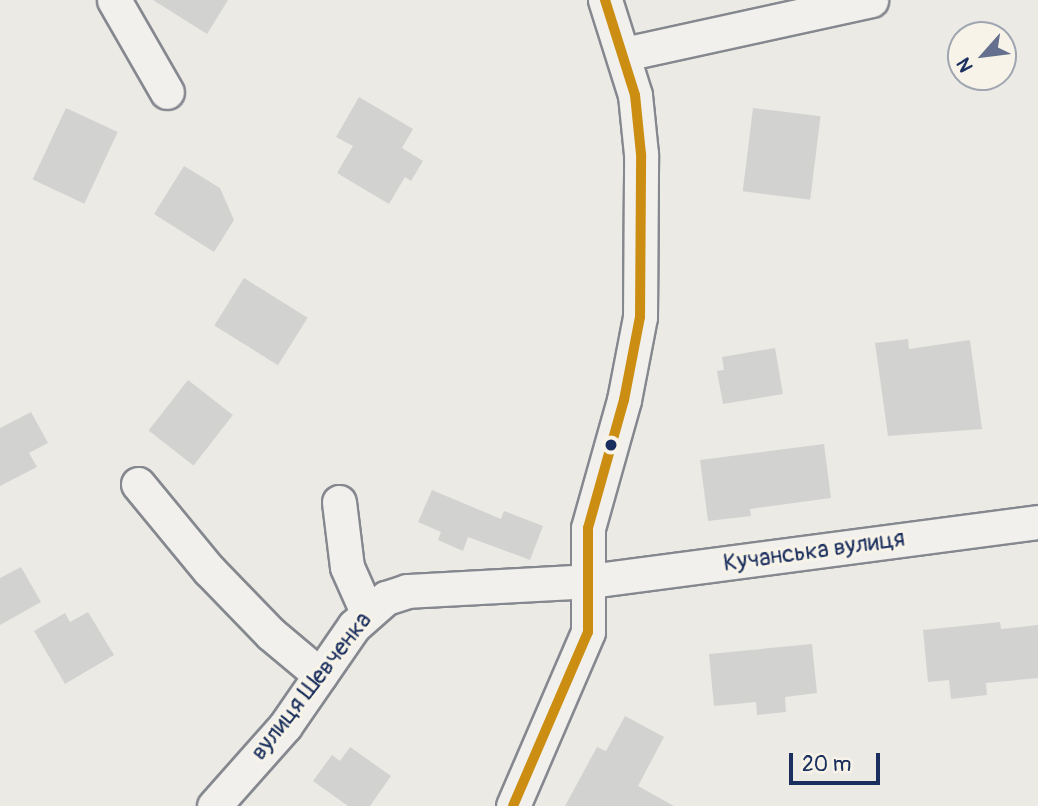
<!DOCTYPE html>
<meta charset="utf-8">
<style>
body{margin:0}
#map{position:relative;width:1038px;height:806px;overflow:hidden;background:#ebeae5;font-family:Pangolin,sans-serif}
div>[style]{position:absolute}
.building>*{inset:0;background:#d2d2d0;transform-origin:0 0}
.roads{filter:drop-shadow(2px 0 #85888f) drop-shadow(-2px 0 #85888f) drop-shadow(0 2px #85888f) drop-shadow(0 -2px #85888f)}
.minor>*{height:33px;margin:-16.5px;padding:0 16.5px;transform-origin:16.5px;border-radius:16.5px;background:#f1f0ec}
.bus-1>*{height:10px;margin:-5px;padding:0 5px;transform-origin:5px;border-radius:5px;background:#cb8e13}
.dots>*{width:19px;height:19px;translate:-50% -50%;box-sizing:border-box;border:4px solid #f7f3e8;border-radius:50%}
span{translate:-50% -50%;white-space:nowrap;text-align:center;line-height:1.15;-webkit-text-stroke:6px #f7f3e8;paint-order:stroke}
.street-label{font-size:24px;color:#1b2f5e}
.north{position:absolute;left:947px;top:21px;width:70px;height:70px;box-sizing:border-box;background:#f7f3e8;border:2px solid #9fa5b1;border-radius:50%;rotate:242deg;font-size:19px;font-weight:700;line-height:28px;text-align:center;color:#1b2f5e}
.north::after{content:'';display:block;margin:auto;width:24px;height:32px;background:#64708d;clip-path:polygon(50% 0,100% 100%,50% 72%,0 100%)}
.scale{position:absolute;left:789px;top:753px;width:91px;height:32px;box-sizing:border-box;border:4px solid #1b2f5e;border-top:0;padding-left:9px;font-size:21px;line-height:24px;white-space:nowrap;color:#1b2f5e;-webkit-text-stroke:5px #f7f3e8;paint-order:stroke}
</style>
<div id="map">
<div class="building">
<i style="clip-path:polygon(153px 0,228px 0,207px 34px)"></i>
<i style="clip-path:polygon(359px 97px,413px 129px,402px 148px,423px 161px,411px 181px,405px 177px,389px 204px,337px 173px,353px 146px,336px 137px)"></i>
<i style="left:66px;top:108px;width:57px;height:79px;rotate:25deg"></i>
<i style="left:753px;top:108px;width:68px;height:84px;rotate:7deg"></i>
<i style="clip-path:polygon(184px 166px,220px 188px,234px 220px,214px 252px,154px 214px)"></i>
<i style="left:244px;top:278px;width:75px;height:56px;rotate:32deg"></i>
<i style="clip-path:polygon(908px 339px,909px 349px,970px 340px,982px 429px,888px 436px,875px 343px)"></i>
<i style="clip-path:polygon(775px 348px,783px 394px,723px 404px,717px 371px,724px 370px,722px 357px)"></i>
<i style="left:188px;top:380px;width:57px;height:64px;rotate:38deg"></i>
<i style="clip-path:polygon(31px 412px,48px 443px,29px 453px,37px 467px,0 486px,0 428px)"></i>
<i style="clip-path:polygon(824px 444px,831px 498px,750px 509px,751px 516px,708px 521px,700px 460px)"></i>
<i style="clip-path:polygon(432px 490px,501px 519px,504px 511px,543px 526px,530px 560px,468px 537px,463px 551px,438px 540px,441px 532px,418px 522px)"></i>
<i style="clip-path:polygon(21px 567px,41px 602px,0 625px,0 578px)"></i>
<i style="clip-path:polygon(88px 612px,114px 655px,65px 684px,34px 631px,65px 613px,70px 622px)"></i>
<i style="clip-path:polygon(1000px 622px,1001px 629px,1038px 625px,1038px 678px,986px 683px,987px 695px,951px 699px,949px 680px,928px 682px,923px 630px)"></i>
<i style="clip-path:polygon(812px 644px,817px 693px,785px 697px,786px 712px,757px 715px,756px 702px,714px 706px,709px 654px)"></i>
<i style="clip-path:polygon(625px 716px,664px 737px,638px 786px,674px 806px,565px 806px,597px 747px,606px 751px)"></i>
<i style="clip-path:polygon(350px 747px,391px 776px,370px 806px,348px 806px,313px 781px,332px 755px,340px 761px)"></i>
</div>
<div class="roads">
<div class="minor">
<i style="left:114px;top:0;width:106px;rotate:60.1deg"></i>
<i style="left:624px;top:54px;width:253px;rotate:-12.3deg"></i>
<i style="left:138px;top:484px;width:112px;rotate:50.5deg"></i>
<i style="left:209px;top:570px;width:89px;rotate:45.9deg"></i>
<i style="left:271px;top:634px;width:64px;rotate:39.9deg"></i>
<i style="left:339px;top:502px;width:65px;rotate:83deg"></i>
<i style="left:347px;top:567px;width:49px;rotate:66deg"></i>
<i style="left:214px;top:806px;width:107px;rotate:-48.4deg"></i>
<i style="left:285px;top:726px;width:121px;rotate:-55.4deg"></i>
<i style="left:354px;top:626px;width:43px;rotate:-41.2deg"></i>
<i style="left:386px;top:598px;width:22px;rotate:-18deg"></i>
<i style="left:407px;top:591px;width:183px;rotate:-3.1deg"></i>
<i style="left:590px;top:581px;width:452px;rotate:-7.5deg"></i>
<i style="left:513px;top:806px;width:189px;rotate:-66.7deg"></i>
<i style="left:588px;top:632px;width:104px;rotate:-90deg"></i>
<i style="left:588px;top:528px;width:133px;rotate:-74.3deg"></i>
<i style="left:624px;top:400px;width:85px;rotate:-79.1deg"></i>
<i style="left:640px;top:317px;width:163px;rotate:-89.6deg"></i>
<i style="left:641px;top:154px;width:59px;rotate:-95.8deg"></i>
<i style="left:635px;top:95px;width:100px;rotate:-107.5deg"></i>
</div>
</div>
<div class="bus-1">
<i style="left:513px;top:806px;width:189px;rotate:-66.7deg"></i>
<i style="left:588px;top:632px;width:104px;rotate:-90deg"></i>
<i style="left:588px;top:528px;width:133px;rotate:-74.3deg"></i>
<i style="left:624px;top:400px;width:85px;rotate:-79.1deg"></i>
<i style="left:640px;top:317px;width:163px;rotate:-89.6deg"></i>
<i style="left:641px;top:154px;width:59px;rotate:-95.8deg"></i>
<i style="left:635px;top:95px;width:100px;rotate:-107.5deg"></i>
</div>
<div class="dots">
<i style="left:611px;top:445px;background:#1b2f5e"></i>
</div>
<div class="street-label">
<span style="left:814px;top:551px;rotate:-8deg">Кучанська вулиця</span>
<span style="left:311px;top:686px;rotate:-52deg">вулиця Шевченка</span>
</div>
<div class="north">N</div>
<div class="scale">20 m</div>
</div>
